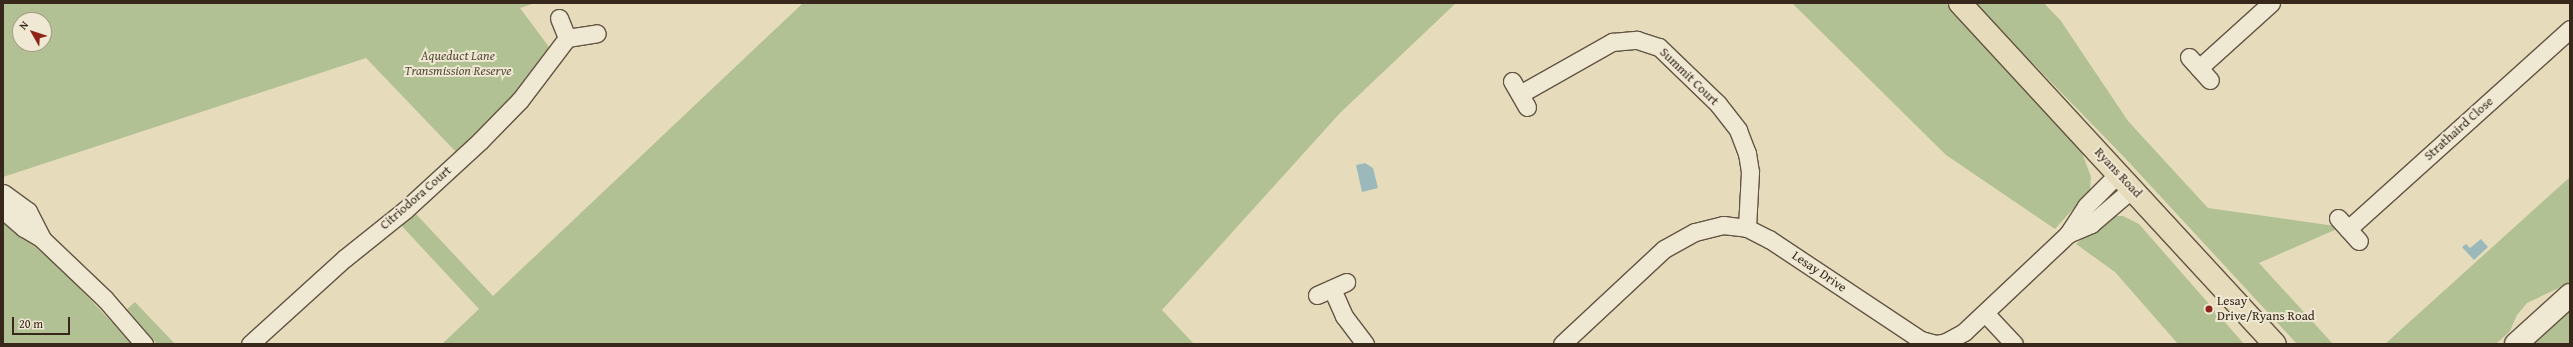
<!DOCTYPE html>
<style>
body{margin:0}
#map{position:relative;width:2573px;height:347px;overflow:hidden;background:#e6dcbc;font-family:"Gentium Book Plus",serif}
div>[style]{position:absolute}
.green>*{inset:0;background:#b2c193}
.water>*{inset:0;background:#9bb9bb}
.roads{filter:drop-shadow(1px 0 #645443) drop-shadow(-1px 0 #645443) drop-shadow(0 1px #645443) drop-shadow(0 -1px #645443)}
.street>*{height:17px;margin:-8.5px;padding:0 8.5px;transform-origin:8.5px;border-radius:8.5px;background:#efe8d3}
.secondary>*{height:22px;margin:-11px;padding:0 11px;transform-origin:11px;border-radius:11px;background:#efe8d3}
.primary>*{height:22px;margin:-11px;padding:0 11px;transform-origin:11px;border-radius:11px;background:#e6dcbc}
.dots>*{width:11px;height:11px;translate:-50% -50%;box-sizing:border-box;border:2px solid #efe8d3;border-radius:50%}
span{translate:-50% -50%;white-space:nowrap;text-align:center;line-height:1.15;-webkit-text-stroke:4px #efe8d3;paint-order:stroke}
.park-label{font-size:13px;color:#564e39;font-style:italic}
.street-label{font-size:13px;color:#38271b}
.poi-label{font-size:13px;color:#38271b}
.left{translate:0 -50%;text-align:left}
.frame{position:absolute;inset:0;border:4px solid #38271b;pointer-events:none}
.north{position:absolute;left:12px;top:12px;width:40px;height:40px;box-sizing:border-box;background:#efe8d3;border:1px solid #a69b89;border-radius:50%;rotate:309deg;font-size:11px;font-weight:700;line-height:16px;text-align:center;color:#38271b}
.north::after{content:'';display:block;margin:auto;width:14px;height:18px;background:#8f2418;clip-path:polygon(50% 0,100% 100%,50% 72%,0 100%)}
.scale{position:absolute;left:12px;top:317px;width:58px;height:18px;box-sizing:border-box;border:2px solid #38271b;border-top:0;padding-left:5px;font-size:12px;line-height:14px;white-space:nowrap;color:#38271b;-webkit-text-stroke:3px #efe8d3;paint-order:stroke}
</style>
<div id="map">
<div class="green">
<i style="clip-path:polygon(evenodd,3px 3px,535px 3px,520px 8px,549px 47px,506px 104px,456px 152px,366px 58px,3px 177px,3px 3px,20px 20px,44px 20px,44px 44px,20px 44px,20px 20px)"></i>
<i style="clip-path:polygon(803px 3px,1456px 3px,1340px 113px,1162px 310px,1194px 344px,442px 344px,479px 309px,400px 224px,415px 213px,493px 296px)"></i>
<i style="clip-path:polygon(1792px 3px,1946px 3px,2081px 150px,2091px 177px,2090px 190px,2055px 229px,1946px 155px)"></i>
<i style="clip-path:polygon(1974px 3px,2044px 3px,2061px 21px,2128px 121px,2208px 208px,2335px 226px,2337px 229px,2259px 263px,2333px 344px,2297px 344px,2125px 158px)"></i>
<i style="clip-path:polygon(2570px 177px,2570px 281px,2565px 285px,2527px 303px,2517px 315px,2510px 331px,2496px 344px,2385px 344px)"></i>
<i style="clip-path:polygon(2115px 216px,2123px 216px,2139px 224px,2244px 344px,2178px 344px,2115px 272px,2076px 244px,2099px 225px)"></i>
<i style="clip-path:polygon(3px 221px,60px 267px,132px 344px,3px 344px)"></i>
<i style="clip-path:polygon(135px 302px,175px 344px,157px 344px,127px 309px)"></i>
<i style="clip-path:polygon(2570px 310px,2570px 344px,2533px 344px,2536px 341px)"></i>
</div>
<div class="water">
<i style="clip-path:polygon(1365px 163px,1373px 168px,1378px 188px,1362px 192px,1356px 165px)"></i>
<i style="clip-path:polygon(2481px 239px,2488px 247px,2474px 260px,2462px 247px,2466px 244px,2470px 248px)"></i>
</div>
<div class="roads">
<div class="street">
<i style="left:559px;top:18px;width:22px;rotate:68deg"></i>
<i style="left:567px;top:38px;width:30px;rotate:-9deg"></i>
<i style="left:2189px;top:57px;width:31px;rotate:48deg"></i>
<i style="left:2199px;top:68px;width:97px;rotate:-42.1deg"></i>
<i style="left:1512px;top:81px;width:30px;rotate:60deg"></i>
<i style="left:1520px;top:94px;width:106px;rotate:-29.5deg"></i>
<i style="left:1612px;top:42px;width:25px;rotate:-5deg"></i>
<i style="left:1637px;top:40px;width:23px;rotate:18deg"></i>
<i style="left:1659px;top:47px;width:82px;rotate:44deg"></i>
<i style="left:1718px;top:104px;width:33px;rotate:52deg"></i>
<i style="left:1738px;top:130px;width:25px;rotate:69deg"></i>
<i style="left:1747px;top:153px;width:19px;rotate:81deg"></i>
<i style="left:1750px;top:172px;width:56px;rotate:93.1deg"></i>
<i style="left:3px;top:193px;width:31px;rotate:36deg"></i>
<i style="left:28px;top:211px;width:31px;rotate:63deg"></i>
<i style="left:3px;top:210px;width:28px;rotate:41deg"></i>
<i style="left:24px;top:228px;width:21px;rotate:31deg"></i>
<i style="left:42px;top:239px;width:87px;rotate:43.6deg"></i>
<i style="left:105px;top:299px;width:60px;rotate:49.1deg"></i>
<i style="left:2338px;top:218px;width:31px;rotate:48deg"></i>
<i style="left:2348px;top:229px;width:299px;rotate:-42deg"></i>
<i style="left:2068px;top:234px;width:25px;rotate:-23deg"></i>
<i style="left:2091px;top:224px;width:55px;rotate:-40.6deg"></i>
<i style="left:1332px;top:289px;width:30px;rotate:66deg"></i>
<i style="left:1344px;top:316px;width:35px;rotate:53deg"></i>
<i style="left:1317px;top:295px;width:32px;rotate:-24deg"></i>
<i style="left:1985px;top:313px;width:42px;rotate:46.9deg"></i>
<i style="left:250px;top:344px;width:128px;rotate:-42.2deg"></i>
<i style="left:345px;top:258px;width:77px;rotate:-38.7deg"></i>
<i style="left:405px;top:210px;width:102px;rotate:-42.6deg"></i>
<i style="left:480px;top:141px;width:57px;rotate:-45.7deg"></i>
<i style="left:520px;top:100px;width:78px;rotate:-52.8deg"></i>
<i style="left:1562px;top:344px;width:139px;rotate:-43deg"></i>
<i style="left:1664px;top:249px;width:35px;rotate:-29deg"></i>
<i style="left:1695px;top:232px;width:29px;rotate:-14deg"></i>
<i style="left:1723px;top:225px;width:24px;rotate:7deg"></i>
<i style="left:1747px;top:228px;width:25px;rotate:27deg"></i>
<i style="left:1769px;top:239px;width:182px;rotate:33.6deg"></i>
<i style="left:1921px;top:340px;width:16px;rotate:15deg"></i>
<i style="left:1936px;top:344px;width:10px;rotate:-11deg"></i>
<i style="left:1946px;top:342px;width:21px;rotate:-29deg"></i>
<i style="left:1964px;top:332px;width:143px;rotate:-43.3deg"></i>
<i style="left:2068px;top:234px;width:33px;rotate:-57deg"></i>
<i style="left:2086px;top:206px;width:47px;rotate:-45deg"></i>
</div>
<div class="secondary">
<i style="left:2516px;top:344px;width:73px;rotate:-42.2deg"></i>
</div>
<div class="primary">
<i style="left:1960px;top:3px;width:464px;rotate:47.3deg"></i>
</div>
</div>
<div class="dots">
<i style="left:2209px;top:309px;background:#8f2418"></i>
</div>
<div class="park-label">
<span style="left:458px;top:64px">Aqueduct Lane<br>Transmission Reserve</span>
</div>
<div class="street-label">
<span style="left:1689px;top:77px;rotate:44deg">Summit Court</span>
<span style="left:2459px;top:129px;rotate:-42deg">Strathaird Close</span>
<span style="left:2118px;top:173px;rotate:47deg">Ryans Road</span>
<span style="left:416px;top:198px;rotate:-41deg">Citriodora Court</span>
<span style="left:1819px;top:272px;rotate:34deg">Lesay Drive</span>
</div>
<div class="poi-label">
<span class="left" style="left:2217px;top:309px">Lesay<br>Drive/Ryans Road</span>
</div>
<div class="frame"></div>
<div class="north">N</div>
<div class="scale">20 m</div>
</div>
